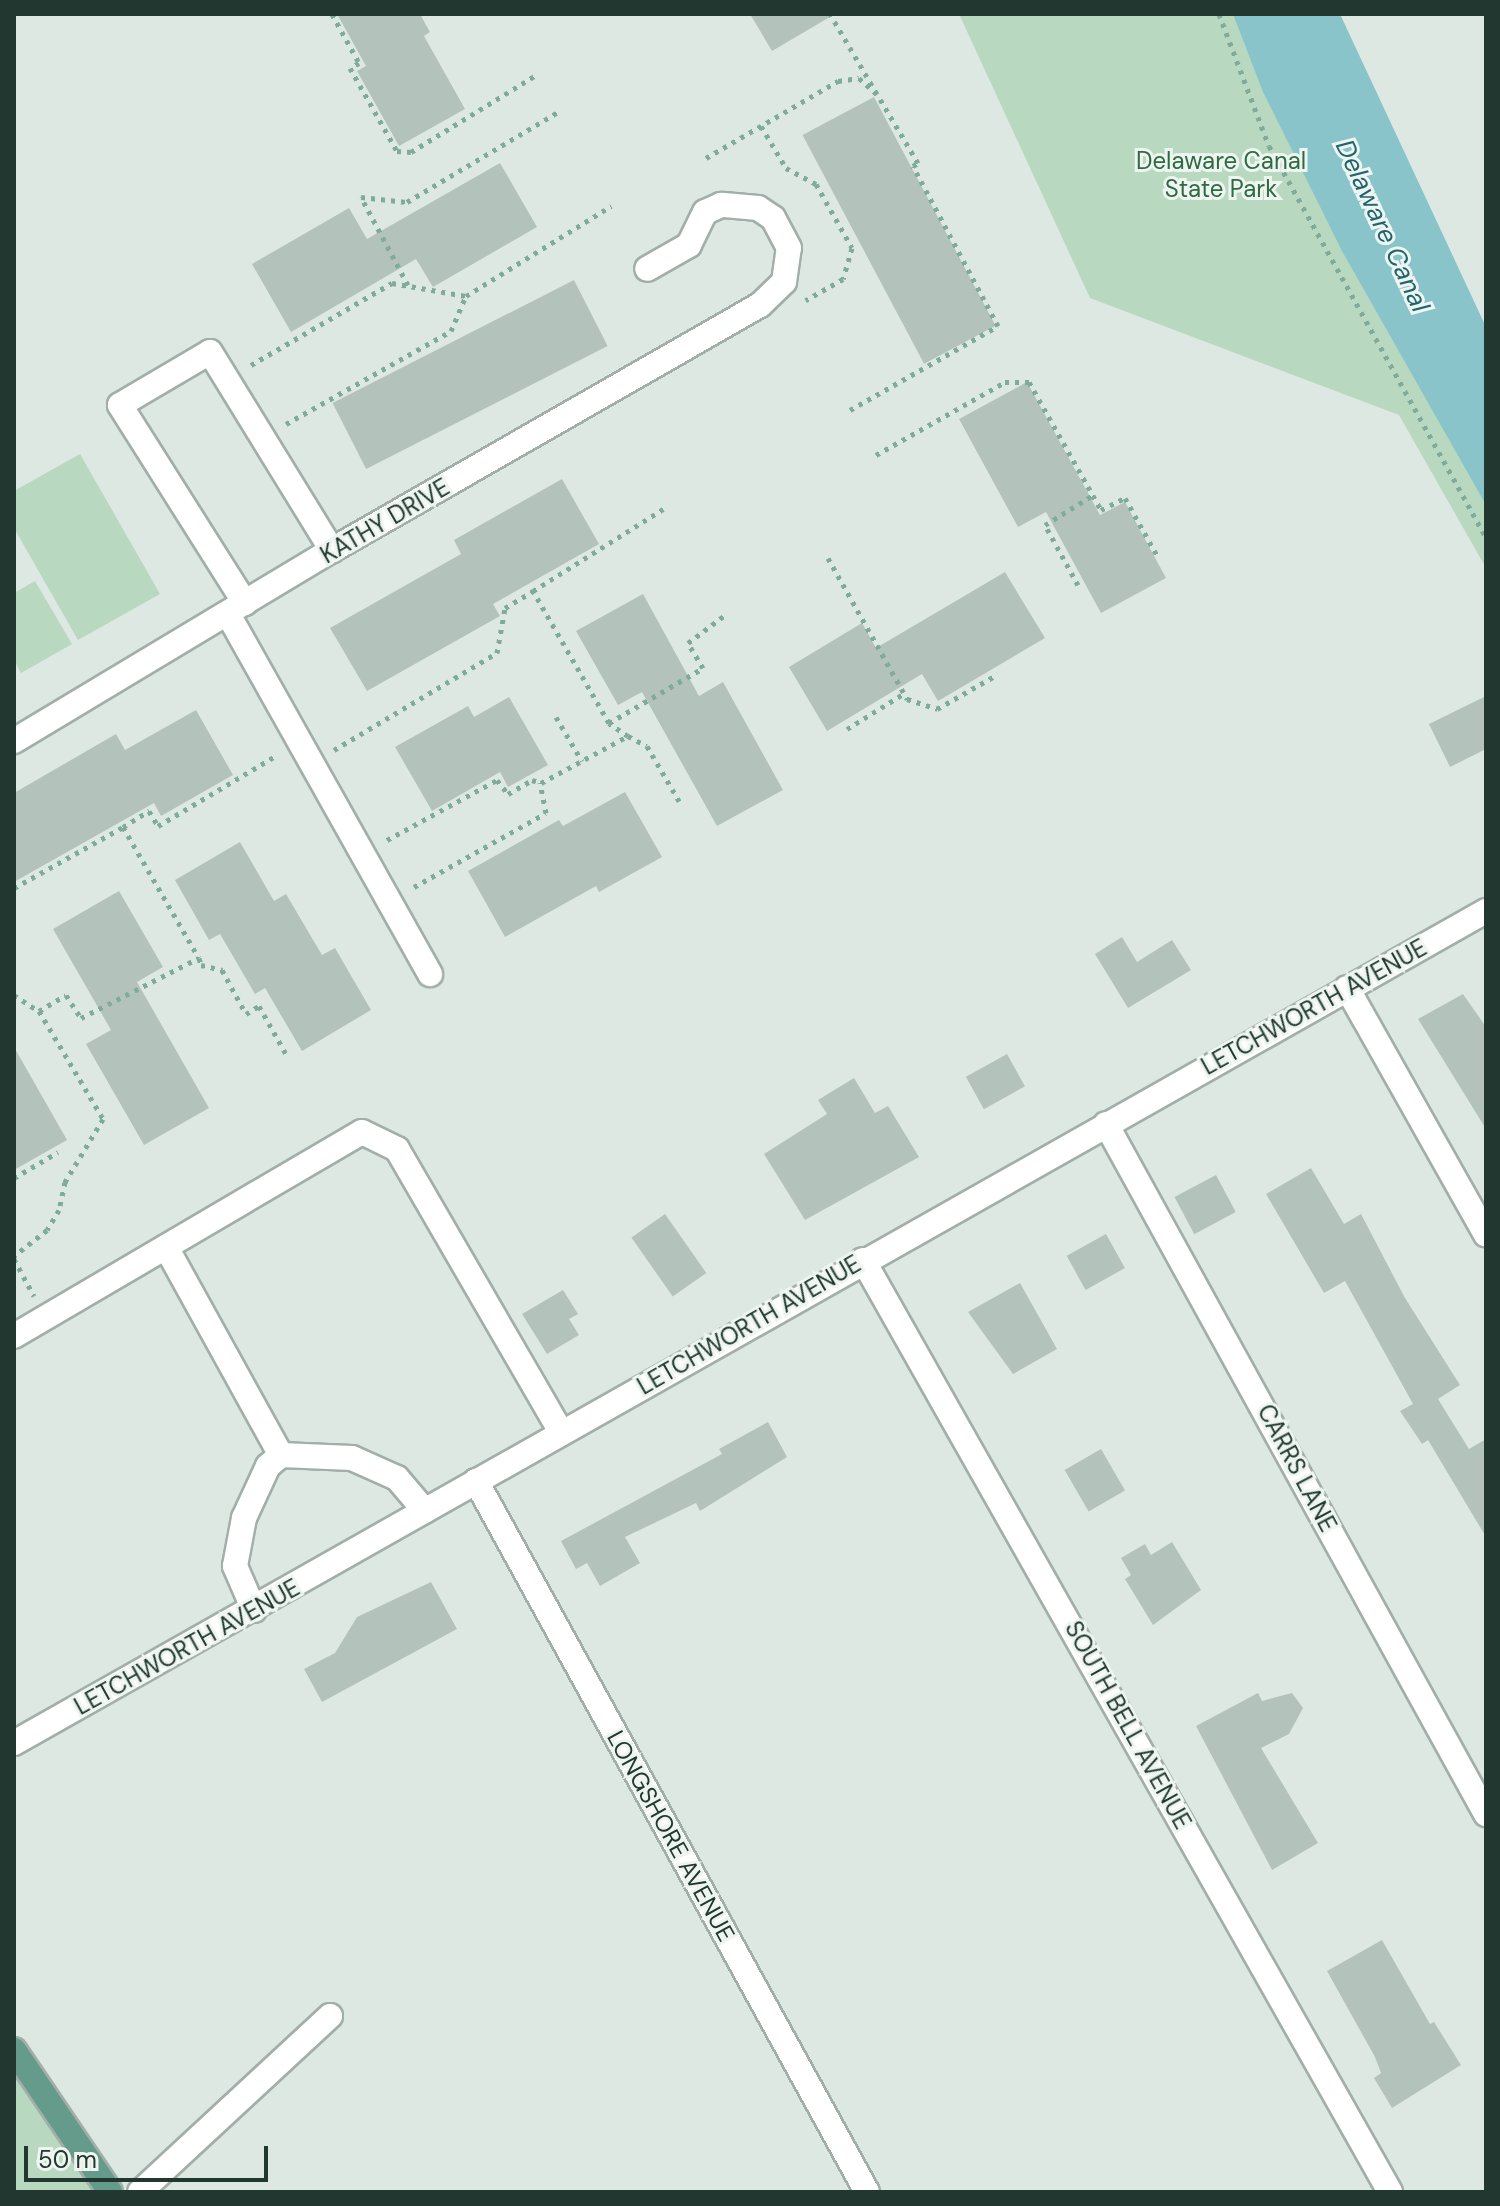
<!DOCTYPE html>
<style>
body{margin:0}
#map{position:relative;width:1500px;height:2206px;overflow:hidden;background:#dee8e3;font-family:"DM Sans",sans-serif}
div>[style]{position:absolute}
.green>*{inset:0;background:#b8d8bf}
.water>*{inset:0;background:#89c4cb}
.building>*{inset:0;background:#b3c3bc;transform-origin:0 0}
.path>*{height:5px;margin-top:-2.5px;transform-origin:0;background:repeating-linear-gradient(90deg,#80aa9b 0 4px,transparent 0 10px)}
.roads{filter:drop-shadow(2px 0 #a2afa9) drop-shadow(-2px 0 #a2afa9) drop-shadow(0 2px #a2afa9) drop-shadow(0 -2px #a2afa9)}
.minor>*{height:24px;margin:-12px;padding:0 12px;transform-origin:12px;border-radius:12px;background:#fff}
.major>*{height:24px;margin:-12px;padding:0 12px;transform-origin:12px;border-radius:12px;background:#659b8a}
span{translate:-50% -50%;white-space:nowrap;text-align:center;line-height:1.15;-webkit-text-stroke:6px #eef5f1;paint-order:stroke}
.park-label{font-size:24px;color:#2e6a42}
.street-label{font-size:24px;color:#21372f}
.water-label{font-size:26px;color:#20656d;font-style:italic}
.frame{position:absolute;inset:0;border:16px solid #21372f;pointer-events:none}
.scale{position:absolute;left:24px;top:2146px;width:244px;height:36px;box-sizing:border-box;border:4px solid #21372f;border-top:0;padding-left:10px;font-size:24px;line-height:28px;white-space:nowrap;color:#21372f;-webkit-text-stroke:6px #eef5f1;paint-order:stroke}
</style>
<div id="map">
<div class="green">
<i style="clip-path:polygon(959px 14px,1319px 14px,1486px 332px,1486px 568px,1399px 415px,1090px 298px)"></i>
<i style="clip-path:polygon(80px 454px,160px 594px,78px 640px,14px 528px,14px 491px)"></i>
<i style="clip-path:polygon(35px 581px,72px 644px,21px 673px,14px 660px,14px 593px)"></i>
<i style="clip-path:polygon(14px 2059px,106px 2192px,14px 2192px)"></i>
</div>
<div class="water">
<i style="clip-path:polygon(1233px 14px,1340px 14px,1486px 327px,1486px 505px,1342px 251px,1263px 92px)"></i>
</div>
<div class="building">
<i style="clip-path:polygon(337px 14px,420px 14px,430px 32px,424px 36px,465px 109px,399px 146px,357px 71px,366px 66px)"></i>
<i style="clip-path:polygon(750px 14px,835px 14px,772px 51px)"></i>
<i style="left:874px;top:97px;width:259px;height:81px;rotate:62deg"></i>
<i style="clip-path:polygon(500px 163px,537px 227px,433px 287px,416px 259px,291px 332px,252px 264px,349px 208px,367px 239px)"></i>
<i style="left:574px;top:280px;width:74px;height:271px;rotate:63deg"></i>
<i style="clip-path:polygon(1027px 382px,1100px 515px,1125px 502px,1166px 578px,1101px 613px,1046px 512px,1018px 527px,959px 419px)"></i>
<i style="clip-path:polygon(562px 479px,599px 544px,493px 604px,500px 616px,367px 691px,330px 628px,461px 554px,454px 540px)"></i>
<i style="clip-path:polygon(1005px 572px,1045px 638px,938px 701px,922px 674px,827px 731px,789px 667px,862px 623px,876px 648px)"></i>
<i style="clip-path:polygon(643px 594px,699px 696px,723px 682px,783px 790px,717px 826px,642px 692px,618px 705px,576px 631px)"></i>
<i style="clip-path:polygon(1486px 696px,1486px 749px,1450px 767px,1429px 724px)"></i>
<i style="clip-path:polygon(509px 697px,548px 765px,508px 787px,500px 772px,432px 811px,395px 747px,468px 706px,474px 717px)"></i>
<i style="clip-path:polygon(196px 710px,233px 775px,161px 816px,154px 803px,14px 882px,14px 793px,116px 734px,125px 750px)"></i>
<i style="clip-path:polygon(625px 792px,662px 857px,599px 892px,596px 886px,505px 937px,468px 871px,559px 820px,563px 826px)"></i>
<i style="clip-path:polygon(240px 842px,274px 901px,286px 894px,322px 955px,335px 948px,371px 1010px,302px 1051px,265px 988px,255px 994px,220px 934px,209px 940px,175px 880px)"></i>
<i style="clip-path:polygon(119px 891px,163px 967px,137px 982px,209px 1108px,144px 1145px,86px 1044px,111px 1030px,53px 929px)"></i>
<i style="clip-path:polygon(1122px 937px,1137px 962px,1172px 940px,1191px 970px,1128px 1008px,1095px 954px)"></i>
<i style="clip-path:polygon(1463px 994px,1486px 1027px,1486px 1129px,1418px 1019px)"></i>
<i style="clip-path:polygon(14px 1047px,67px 1140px,14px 1170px)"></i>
<i style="left:1007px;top:1054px;width:37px;height:47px;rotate:61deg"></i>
<i style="clip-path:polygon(854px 1078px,875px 1113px,888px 1106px,919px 1157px,805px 1220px,764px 1154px,827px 1114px,818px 1100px)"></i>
<i style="clip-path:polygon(1311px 1168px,1344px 1224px,1361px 1214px,1405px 1298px,1460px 1385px,1438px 1399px,1469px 1449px,1486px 1439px,1486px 1537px,1428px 1440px,1422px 1444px,1400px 1411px,1413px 1404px,1345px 1281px,1324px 1293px,1266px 1194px)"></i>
<i style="left:1216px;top:1175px;width:42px;height:47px;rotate:62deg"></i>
<i style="left:665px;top:1214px;width:72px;height:41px;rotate:55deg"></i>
<i style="left:1106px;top:1234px;width:39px;height:45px;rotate:61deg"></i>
<i style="clip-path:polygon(1020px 1283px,1057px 1349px,1013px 1374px,968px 1312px)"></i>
<i style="clip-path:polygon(563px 1290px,578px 1314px,569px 1319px,579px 1335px,547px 1354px,522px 1314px)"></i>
<i style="clip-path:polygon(768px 1422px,787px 1457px,700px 1511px,696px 1503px,625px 1537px,640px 1563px,600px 1586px,587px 1563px,576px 1569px,561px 1541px,722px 1454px,719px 1449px)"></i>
<i style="left:1101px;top:1449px;width:48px;height:42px;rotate:60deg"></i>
<i style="clip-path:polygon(1172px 1542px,1201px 1590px,1153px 1625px,1125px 1579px,1131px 1575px,1121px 1558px,1145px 1544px,1151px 1555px)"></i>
<i style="clip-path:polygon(431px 1582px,457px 1629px,322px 1702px,304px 1669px,335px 1653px,357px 1617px)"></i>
<i style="clip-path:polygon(1258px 1693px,1262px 1701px,1292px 1693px,1303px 1708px,1289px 1734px,1261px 1748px,1318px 1843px,1272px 1870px,1196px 1726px)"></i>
<i style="clip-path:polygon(1382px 1940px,1430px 2024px,1434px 2022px,1461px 2065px,1392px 2108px,1374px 2078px,1381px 2073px,1375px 2057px,1327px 1971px)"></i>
</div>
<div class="path">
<i style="left:332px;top:14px;width:56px;rotate:61.1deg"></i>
<i style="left:359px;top:63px;width:10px;rotate:151deg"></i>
<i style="left:350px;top:68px;width:95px;rotate:60.5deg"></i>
<i style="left:397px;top:151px;width:14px;rotate:4deg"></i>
<i style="left:411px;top:152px;width:147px;rotate:-31.6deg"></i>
<i style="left:1219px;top:14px;width:141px;rotate:69.3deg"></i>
<i style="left:1269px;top:146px;width:448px;rotate:61deg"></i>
<i style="left:761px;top:126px;width:49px;rotate:59.2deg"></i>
<i style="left:786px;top:168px;width:34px;rotate:28deg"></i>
<i style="left:816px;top:184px;width:73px;rotate:60.6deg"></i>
<i style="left:852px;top:248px;width:32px;rotate:106deg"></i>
<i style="left:843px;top:279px;width:43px;rotate:150.4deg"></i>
<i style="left:706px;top:158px;width:153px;rotate:-30.3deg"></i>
<i style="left:838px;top:81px;width:21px;rotate:-8deg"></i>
<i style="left:859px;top:78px;width:24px;rotate:42deg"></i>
<i style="left:877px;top:94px;width:93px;rotate:-120.4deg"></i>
<i style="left:408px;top:285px;width:100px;rotate:-118.1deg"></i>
<i style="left:361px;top:197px;width:46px;rotate:6.2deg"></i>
<i style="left:407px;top:202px;width:176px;rotate:-30.8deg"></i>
<i style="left:251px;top:365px;width:163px;rotate:-30.2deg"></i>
<i style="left:392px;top:283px;width:75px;rotate:10deg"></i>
<i style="left:466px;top:296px;width:171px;rotate:-31.8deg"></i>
<i style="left:850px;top:410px;width:170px;rotate:-29.6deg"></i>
<i style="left:998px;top:326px;width:181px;rotate:-118deg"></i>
<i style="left:913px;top:166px;width:6px;rotate:-31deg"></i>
<i style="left:918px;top:163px;width:80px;rotate:-120.7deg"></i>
<i style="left:286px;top:424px;width:189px;rotate:-29.4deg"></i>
<i style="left:451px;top:331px;width:38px;rotate:-67deg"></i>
<i style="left:876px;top:455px;width:148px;rotate:-29.5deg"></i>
<i style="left:1005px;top:382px;width:24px"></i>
<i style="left:1029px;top:382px;width:147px;rotate:60.6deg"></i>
<i style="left:1101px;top:510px;width:27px;rotate:-27deg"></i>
<i style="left:1125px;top:498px;width:68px;rotate:60.8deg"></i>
<i style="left:828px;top:558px;width:162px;rotate:60.7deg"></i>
<i style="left:907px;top:699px;width:32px;rotate:18deg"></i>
<i style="left:937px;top:709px;width:70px;rotate:-29.8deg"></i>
<i style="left:1078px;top:585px;width:68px;rotate:-118.8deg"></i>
<i style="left:1045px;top:525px;width:57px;rotate:-32deg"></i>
<i style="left:556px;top:717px;width:51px;rotate:59.4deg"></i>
<i style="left:609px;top:723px;width:152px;rotate:-119.9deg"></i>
<i style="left:533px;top:591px;width:154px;rotate:-32.2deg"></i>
<i style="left:847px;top:729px;width:66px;rotate:-32deg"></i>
<i style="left:628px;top:736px;width:21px;rotate:28deg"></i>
<i style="left:647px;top:746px;width:64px;rotate:59.8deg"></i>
<i style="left:334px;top:750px;width:190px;rotate:-30.8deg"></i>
<i style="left:497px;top:653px;width:46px;rotate:-79.9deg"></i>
<i style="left:505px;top:608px;width:33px;rotate:-31deg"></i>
<i style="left:123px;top:827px;width:31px;rotate:-32deg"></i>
<i style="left:149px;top:811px;width:17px;rotate:59deg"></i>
<i style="left:158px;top:826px;width:139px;rotate:-30.8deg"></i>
<i style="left:387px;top:840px;width:125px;rotate:-28.6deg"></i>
<i style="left:497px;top:780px;width:18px;rotate:52deg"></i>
<i style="left:508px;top:794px;width:28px;rotate:-30deg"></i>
<i style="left:532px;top:780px;width:9px;rotate:18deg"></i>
<i style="left:541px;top:783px;width:99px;rotate:-28.4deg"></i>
<i style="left:628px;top:736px;width:23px;rotate:-146deg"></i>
<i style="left:609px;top:723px;width:109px;rotate:-30.3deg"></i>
<i style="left:703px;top:668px;width:29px;rotate:-121deg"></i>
<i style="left:688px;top:643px;width:46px;rotate:-37.1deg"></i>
<i style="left:414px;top:887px;width:151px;rotate:-29.3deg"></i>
<i style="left:546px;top:813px;width:31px;rotate:-101deg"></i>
<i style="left:14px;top:888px;width:125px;rotate:-29.2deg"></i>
<i style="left:123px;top:827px;width:151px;rotate:59.9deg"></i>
<i style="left:14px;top:995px;width:30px;rotate:33deg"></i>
<i style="left:39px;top:1011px;width:126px;rotate:59.3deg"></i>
<i style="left:103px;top:1119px;width:74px;rotate:121.1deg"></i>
<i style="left:65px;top:1182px;width:29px;rotate:102deg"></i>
<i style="left:59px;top:1210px;width:23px;rotate:121deg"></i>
<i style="left:47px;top:1230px;width:42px;rotate:141.8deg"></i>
<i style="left:39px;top:1011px;width:31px;rotate:-31deg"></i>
<i style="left:66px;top:995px;width:27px;rotate:57deg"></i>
<i style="left:81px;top:1018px;width:132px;rotate:-27deg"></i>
<i style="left:199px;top:958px;width:7px;rotate:74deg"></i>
<i style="left:201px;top:965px;width:22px;rotate:13deg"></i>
<i style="left:222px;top:970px;width:50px;rotate:61.4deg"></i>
<i style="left:246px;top:1014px;width:15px;rotate:-32deg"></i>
<i style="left:259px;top:1006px;width:55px;rotate:60.6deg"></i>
<i style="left:14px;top:1178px;width:51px;rotate:-30.6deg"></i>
<i style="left:14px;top:1259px;width:42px;rotate:61.6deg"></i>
</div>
<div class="roads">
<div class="minor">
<i style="left:245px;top:603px;width:234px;rotate:-122.3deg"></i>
<i style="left:120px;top:405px;width:104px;rotate:-30.5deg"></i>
<i style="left:210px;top:352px;width:233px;rotate:58.4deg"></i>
<i style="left:228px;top:614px;width:413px;rotate:60.7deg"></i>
<i style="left:14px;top:741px;width:371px;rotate:-31deg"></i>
<i style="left:332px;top:550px;width:493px;rotate:-29.8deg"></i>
<i style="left:760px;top:305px;width:33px;rotate:-44deg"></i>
<i style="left:784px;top:282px;width:34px;rotate:-82deg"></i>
<i style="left:789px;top:248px;width:34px;rotate:-118deg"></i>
<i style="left:773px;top:218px;width:18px;rotate:-146deg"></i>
<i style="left:758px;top:208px;width:37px;rotate:-175deg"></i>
<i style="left:721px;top:205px;width:17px;rotate:156deg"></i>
<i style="left:705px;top:212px;width:37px;rotate:116deg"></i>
<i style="left:689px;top:245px;width:48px;rotate:150.3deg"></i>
<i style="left:1347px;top:988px;width:283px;rotate:60.6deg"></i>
<i style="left:1106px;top:1124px;width:788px;rotate:61.16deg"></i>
<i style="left:166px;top:1247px;width:238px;rotate:61.1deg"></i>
<i style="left:863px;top:1260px;width:1071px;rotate:60.51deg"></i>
<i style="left:14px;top:1336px;width:403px;rotate:-30.4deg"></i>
<i style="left:362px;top:1132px;width:39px;rotate:26deg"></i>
<i style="left:397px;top:1149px;width:327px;rotate:59.9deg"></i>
<i style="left:476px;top:1481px;width:811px;rotate:61.19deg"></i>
<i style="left:254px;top:1610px;width:48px;rotate:-113.4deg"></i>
<i style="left:235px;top:1566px;width:49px;rotate:-79.4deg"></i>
<i style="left:244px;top:1518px;width:57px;rotate:-65.2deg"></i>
<i style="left:268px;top:1466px;width:17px;rotate:-40deg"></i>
<i style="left:281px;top:1455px;width:71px;rotate:2.4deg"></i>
<i style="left:352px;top:1458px;width:49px;rotate:24deg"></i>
<i style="left:397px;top:1478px;width:43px;rotate:49.7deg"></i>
<i style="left:14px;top:1743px;width:1691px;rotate:-29.48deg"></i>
<i style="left:140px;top:2192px;width:259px;rotate:-42.8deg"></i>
</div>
<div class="major">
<i style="left:14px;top:2050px;width:171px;rotate:55.9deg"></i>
</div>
</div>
<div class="park-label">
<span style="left:1221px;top:175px">Delaware Canal<br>State Park</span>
</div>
<div class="street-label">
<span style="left:385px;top:521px;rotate:-30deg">KATHY DRIVE</span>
<span style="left:1314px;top:1007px;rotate:-29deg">LETCHWORTH AVENUE</span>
<span style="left:749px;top:1325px;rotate:-30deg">LETCHWORTH AVENUE</span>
<span style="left:1297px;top:1468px;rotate:62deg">CARRS LANE</span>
<span style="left:187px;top:1647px;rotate:-29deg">LETCHWORTH AVENUE</span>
<span style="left:1128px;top:1725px;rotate:61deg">SOUTH BELL AVENUE</span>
<span style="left:671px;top:1836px;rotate:61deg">LONGSHORE AVENUE</span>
</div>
<div class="water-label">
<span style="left:1382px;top:226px;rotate:65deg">Delaware Canal</span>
</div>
<div class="frame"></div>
<div class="scale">50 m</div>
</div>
